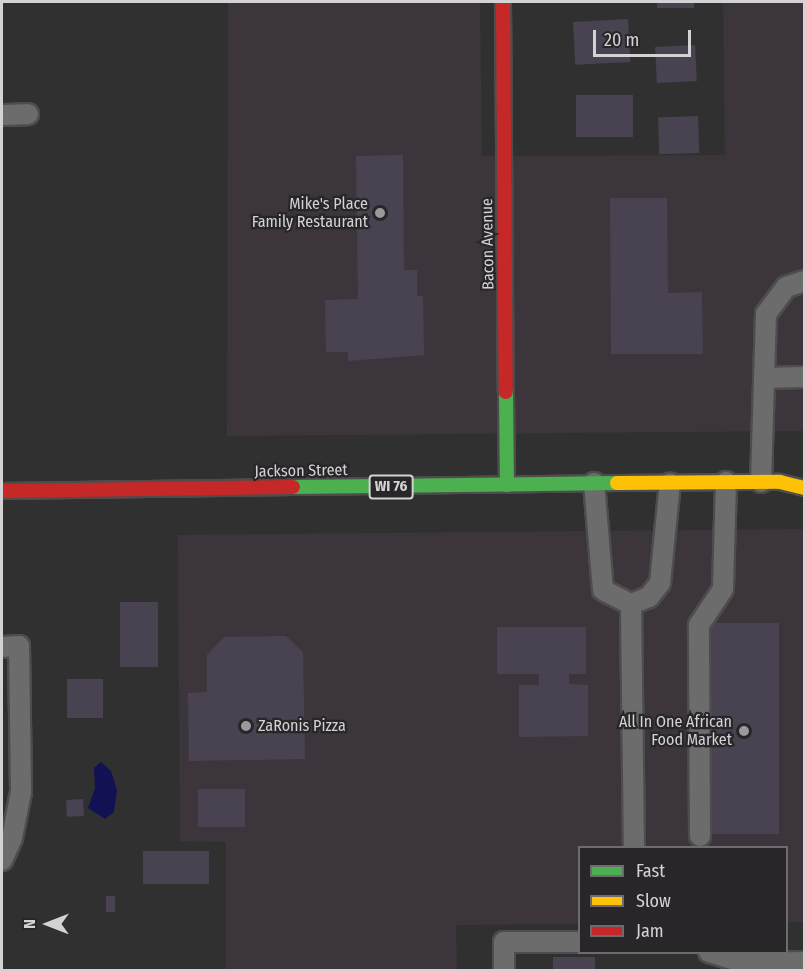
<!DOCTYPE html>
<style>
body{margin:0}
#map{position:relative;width:806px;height:972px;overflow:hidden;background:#313031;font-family:"Fira Sans Condensed",sans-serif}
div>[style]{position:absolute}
.built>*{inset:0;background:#3c363c}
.water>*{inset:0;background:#111254}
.building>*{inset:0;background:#494351;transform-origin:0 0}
.roads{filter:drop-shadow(2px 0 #4e4d4e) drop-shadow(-2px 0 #4e4d4e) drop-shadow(0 2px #4e4d4e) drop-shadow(0 -2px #4e4d4e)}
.lane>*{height:20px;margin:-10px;padding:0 10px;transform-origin:10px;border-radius:10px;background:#6d6c6d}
.fast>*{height:14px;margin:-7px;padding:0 7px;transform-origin:7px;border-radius:7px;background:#4caf50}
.slow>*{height:14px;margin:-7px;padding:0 7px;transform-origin:7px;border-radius:7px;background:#ffc107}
.jam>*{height:14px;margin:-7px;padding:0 7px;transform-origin:7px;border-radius:7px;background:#c62828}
.dots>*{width:16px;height:16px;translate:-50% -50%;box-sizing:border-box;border:3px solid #282628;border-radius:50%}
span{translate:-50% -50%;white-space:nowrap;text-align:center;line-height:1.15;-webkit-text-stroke:4.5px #282628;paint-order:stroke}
.shield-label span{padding:2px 4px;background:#282628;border:2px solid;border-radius:4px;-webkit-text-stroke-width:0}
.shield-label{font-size:15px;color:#d4d2d4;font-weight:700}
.poi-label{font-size:16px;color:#d4d2d4}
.right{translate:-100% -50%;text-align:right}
.left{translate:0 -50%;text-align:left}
.street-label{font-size:16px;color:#d4d2d4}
.frame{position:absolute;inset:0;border:3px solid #d4d2d4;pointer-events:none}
.legend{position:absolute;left:578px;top:846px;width:210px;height:108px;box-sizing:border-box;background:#282628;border:2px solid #6d6b6d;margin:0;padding:8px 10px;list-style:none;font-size:18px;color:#d4d2d4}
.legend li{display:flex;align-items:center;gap:12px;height:30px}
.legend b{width:30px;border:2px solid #6d6b6d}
.north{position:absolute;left:18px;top:894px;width:60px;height:60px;-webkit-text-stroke:4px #282628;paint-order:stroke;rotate:270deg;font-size:16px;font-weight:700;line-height:24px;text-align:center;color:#d4d2d4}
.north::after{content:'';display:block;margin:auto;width:21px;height:27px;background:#d4d2d4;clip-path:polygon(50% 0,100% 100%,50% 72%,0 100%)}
.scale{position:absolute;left:593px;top:30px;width:98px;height:27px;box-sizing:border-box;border:3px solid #d4d2d4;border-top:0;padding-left:8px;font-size:18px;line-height:21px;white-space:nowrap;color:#d4d2d4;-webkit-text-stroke:4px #282628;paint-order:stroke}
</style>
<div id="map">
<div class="built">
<i style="clip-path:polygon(228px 2px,480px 2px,482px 156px,725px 155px,723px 2px,804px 2px,804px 431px,227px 436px)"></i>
<i style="clip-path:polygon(804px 529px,804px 922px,787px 922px,786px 848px,580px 848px,579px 924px,456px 925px,457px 970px,226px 970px,226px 842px,180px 841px,178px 535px)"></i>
</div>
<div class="water">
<i style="clip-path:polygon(101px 762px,111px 771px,117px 790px,114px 812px,105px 819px,88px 808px,95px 788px,94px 768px)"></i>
</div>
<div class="building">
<i style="left:657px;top:2px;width:37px;height:6px"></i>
<i style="left:628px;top:19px;width:43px;height:55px;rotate:87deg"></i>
<i style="left:695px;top:45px;width:36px;height:40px;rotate:87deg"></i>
<i style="left:576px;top:95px;width:57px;height:42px"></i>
<i style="left:698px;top:116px;width:37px;height:40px;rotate:88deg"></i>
<i style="clip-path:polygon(403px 155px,404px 270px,417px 270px,417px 296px,423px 296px,424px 355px,348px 361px,348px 352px,326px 352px,325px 300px,358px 299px,356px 156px)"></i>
<i style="clip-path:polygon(610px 198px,667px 198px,668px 293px,702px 292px,703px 354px,611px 354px)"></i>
<i style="left:120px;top:602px;width:38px;height:65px"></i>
<i style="left:711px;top:623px;width:68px;height:211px"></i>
<i style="clip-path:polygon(497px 627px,586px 627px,586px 674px,569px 674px,569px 684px,588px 685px,588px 736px,519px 737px,519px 685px,539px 685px,539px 674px,497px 674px)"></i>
<i style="clip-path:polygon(286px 636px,303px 652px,305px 759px,189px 761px,188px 693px,207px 692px,207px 655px,224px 637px)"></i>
<i style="left:67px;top:679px;width:36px;height:39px"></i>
<i style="left:245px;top:789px;width:38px;height:47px;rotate:90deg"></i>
<i style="left:83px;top:799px;width:17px;height:17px;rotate:87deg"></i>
<i style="left:209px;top:851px;width:33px;height:66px;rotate:90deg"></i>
<i style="left:106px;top:896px;width:9px;height:16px"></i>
<i style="left:595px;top:957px;width:13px;height:42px;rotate:90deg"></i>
</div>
<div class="roads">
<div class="lane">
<i style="left:2px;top:115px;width:26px;rotate:-2deg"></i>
<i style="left:764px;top:378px;width:40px;rotate:-1.4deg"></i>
<i style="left:761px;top:482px;width:168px;rotate:-88.3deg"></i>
<i style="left:766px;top:314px;width:34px;rotate:-53deg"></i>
<i style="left:786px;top:287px;width:19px;rotate:-18deg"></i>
<i style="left:594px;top:483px;width:107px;rotate:85.2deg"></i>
<i style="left:603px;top:590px;width:31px;rotate:27deg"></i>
<i style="left:631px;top:604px;width:19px;rotate:-21deg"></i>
<i style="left:649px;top:597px;width:18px;rotate:-52deg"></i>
<i style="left:660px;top:583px;width:100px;rotate:-84.3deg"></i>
<i style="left:631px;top:604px;width:244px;rotate:89.3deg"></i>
<i style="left:2px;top:647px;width:17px;rotate:-3deg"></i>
<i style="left:19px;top:646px;width:146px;rotate:89.2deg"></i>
<i style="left:21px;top:792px;width:47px;rotate:101.1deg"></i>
<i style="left:12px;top:838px;width:24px;rotate:114deg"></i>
<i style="left:700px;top:836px;width:211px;rotate:-90.3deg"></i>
<i style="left:699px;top:625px;width:43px;rotate:-56.3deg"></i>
<i style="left:723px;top:589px;width:107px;rotate:-88.4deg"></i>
<i style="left:709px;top:952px;width:39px;rotate:17deg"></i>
<i style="left:746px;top:963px;width:58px;rotate:-1deg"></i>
<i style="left:504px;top:970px;width:28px;rotate:-90deg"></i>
<i style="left:504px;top:942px;width:76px"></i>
</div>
<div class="fast">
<i style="left:506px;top:392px;width:93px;rotate:89.4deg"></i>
<i style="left:293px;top:487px;width:324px;rotate:-0.7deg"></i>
</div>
<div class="slow">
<i style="left:617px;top:483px;width:163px;rotate:-0.4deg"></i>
<i style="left:780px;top:482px;width:25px;rotate:14deg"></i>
</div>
<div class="jam">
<i style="left:503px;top:2px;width:390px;rotate:89.6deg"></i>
<i style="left:2px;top:491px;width:291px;rotate:-0.8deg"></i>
</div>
</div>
<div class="dots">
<i style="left:380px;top:213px;background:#9b999b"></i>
<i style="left:246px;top:726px;background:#9b999b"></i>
<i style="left:744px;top:731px;background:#9b999b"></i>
</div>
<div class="shield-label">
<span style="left:391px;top:487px">WI 76</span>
</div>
<div class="poi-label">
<span class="right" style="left:368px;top:213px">Mike's Place<br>Family Restaurant</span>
<span class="right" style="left:732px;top:731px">All In One African<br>Food Market</span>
<span class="left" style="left:258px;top:726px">ZaRonis Pizza</span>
</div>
<div class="street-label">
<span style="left:488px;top:244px;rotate:-91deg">Bacon Avenue</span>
<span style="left:301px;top:471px;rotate:-1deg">Jackson Street</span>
</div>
<div class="frame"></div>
<ul class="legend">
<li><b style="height:8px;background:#4caf50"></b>Fast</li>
<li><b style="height:8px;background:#ffc107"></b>Slow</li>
<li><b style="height:8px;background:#c62828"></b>Jam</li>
</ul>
<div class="north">N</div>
<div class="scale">20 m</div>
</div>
